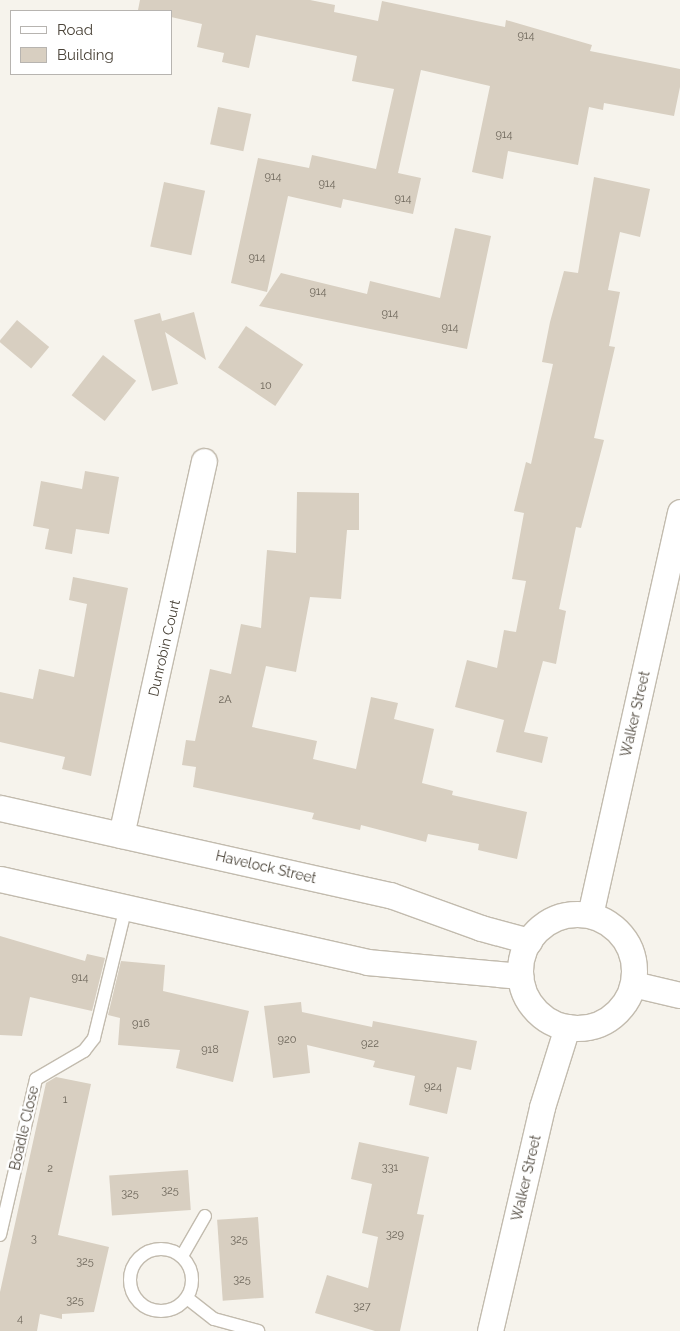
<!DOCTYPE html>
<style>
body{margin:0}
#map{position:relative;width:680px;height:1331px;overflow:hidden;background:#f6f3ec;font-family:Raleway,sans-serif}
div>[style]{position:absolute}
.building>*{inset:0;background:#d8cfc1;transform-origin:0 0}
.roads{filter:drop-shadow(1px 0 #c2bbae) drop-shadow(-1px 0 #c2bbae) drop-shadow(0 1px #c2bbae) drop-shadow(0 -1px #c2bbae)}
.service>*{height:12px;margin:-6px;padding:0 6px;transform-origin:6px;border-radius:6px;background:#fff}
.service>.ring{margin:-6px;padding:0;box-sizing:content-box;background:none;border:12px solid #fff;border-radius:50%}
.minor>*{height:25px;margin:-12.5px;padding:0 12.5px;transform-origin:12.5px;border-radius:12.5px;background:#fff}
.minor>.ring{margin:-12.5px;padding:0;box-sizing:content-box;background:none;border:25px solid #fff;border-radius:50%}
span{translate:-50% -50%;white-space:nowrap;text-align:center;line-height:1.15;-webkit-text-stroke:5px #fff;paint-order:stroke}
.number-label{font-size:11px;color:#6e675b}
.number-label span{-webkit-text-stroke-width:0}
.street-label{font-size:14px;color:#4b4439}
.legend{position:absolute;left:10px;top:10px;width:162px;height:65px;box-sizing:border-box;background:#fff;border:1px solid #b7b4b0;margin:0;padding:6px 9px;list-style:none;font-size:15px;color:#4b4439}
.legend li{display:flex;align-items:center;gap:10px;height:25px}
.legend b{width:25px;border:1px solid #b7b4b0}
</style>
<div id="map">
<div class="building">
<i style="clip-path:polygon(140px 0,310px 0,335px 5px,334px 12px,378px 21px,382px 1px,505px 27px,506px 20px,592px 45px,590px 51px,680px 69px,680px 87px,674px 116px,604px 103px,603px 110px,589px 107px,578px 165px,508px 151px,503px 179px,472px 172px,490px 86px,421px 70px,398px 173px,421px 178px,413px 214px,343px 199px,341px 208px,288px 196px,267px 292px,231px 283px,258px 158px,309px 168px,312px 155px,376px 169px,394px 89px,352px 81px,357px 56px,256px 35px,249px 68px,222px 62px,224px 53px,197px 47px,202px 24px,171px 17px,171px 11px,138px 10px)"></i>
<i style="left:218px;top:107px;width:34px;height:38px;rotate:12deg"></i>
<i style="clip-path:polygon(594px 177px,650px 189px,640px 237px,620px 232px,608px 290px,620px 292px,609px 346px,615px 347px,594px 438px,604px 440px,581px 528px,576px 527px,559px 609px,566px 611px,556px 664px,543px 661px,524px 732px,548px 737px,542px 763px,496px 752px,504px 720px,455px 707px,467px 660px,497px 668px,504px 630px,516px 632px,526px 581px,512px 579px,524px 513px,514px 511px,526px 462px,531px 464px,553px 364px,542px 362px,550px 322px,564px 271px,578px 273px)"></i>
<i style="left:164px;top:182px;width:42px;height:66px;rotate:12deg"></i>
<i style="clip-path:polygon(455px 228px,491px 236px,467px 349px,259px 306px,281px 273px,367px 294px,370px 281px,440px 298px)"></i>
<i style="clip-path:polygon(194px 312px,206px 360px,165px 332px,178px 384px,152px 391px,134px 320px,160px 313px,162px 321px)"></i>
<i style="left:17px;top:320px;width:42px;height:28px;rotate:40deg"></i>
<i style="left:246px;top:326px;width:69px;height:50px;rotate:34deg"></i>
<i style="left:103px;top:355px;width:42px;height:51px;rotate:38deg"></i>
<i style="clip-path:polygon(85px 471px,119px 477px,109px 534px,76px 529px,72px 554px,45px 549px,49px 529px,33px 526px,41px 481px,82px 489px)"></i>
<i style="clip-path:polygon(297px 492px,359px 493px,359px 530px,347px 530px,341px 599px,310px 597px,296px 672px,266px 666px,252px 727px,317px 741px,313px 759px,356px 769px,371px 697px,398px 703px,394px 719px,434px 729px,422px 783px,453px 791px,452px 795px,527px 812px,517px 859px,478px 850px,479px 844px,428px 834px,426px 842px,361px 825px,360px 830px,312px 819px,314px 813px,193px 787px,196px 767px,182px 765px,186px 740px,195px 741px,210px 669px,231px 674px,241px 624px,261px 628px,267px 550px,296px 553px)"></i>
<i style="clip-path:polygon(73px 577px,128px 588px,91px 776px,62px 769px,65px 757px,0 742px,0 692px,33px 699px,39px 669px,74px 677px,87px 604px,69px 600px)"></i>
<i style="clip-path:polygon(0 936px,85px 961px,87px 954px,105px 958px,92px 1011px,30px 997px,22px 1036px,0 1035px)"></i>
<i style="clip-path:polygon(121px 961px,165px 965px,163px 991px,249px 1011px,233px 1082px,176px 1068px,180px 1050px,118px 1045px,120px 1018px,108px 1015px)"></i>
<i style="clip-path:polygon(301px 1002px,302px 1012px,372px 1027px,373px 1021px,477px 1041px,471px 1070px,457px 1067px,447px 1114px,409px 1105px,415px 1076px,373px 1067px,375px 1061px,307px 1045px,310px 1073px,273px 1078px,264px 1006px)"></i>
<i style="clip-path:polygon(56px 1077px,91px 1084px,58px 1235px,109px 1247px,94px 1312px,62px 1314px,62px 1319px,40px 1314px,37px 1331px,0 1331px,0 1292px,46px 1083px)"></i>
<i style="clip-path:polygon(359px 1142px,429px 1157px,417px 1214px,424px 1215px,400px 1331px,375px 1331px,315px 1313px,327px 1275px,368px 1288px,378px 1237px,362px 1233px,372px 1184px,351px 1179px)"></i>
<i style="left:188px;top:1170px;width:40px;height:79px;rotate:86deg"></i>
<i style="left:258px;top:1217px;width:81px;height:41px;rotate:86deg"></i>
</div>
<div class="roads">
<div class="service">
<i style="left:0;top:1235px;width:160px;rotate:-77deg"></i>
<i style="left:36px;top:1079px;width:56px;rotate:-30.3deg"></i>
<i style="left:84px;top:1051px;width:16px;rotate:-52deg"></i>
<i style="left:94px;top:1038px;width:135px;rotate:-76.3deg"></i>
<i class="ring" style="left:130px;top:1249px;width:50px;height:50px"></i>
<i style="left:182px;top:1256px;width:46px;rotate:-60.1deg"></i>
<i style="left:187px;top:1298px;width:34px;rotate:38deg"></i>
<i style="left:214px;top:1319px;width:46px;rotate:15.3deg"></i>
</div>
<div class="minor">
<i style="left:0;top:808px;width:400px;rotate:12.6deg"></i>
<i style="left:390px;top:895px;width:97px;rotate:19.9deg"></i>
<i style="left:481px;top:928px;width:50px;rotate:15.2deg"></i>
<i style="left:121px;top:835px;width:383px;rotate:-77.5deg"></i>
<i style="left:0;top:879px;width:376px;rotate:12.7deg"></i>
<i style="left:367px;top:962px;width:154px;rotate:5.2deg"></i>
<i class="ring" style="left:520px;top:914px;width:89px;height:89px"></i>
<i style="left:590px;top:915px;width:413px;rotate:-77.4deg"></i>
<i style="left:633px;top:984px;width:48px;rotate:13.2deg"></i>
<i style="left:490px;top:1331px;width:230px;rotate:-76.9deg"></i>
<i style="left:542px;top:1107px;width:84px;rotate:-72.6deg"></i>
</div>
</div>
<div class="number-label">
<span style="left:526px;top:36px">914</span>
<span style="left:504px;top:135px">914</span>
<span style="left:273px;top:177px">914</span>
<span style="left:327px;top:184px">914</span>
<span style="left:403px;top:199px">914</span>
<span style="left:257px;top:258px">914</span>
<span style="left:318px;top:292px">914</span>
<span style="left:390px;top:314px">914</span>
<span style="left:450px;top:328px">914</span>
<span style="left:266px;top:386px">10</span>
<span style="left:225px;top:700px">2A</span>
<span style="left:80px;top:978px">914</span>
<span style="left:141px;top:1024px">916</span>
<span style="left:287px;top:1040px">920</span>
<span style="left:370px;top:1044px">922</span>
<span style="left:210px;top:1050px">918</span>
<span style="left:433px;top:1087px">924</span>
<span style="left:65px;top:1100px">1</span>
<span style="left:390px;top:1168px">331</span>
<span style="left:50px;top:1169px">2</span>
<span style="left:170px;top:1191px">325</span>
<span style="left:130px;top:1194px">325</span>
<span style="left:395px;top:1235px">329</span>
<span style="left:34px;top:1239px">3</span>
<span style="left:239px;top:1240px">325</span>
<span style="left:85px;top:1262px">325</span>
<span style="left:242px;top:1280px">325</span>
<span style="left:75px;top:1301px">325</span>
<span style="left:362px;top:1307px">327</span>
<span style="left:20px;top:1319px">4</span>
</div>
<div class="street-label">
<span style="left:164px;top:648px;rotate:-77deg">Dunrobin Court</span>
<span style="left:635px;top:714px;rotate:-77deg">Walker Street</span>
<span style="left:266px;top:867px;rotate:13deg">Havelock Street</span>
<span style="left:24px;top:1128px;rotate:-77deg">Boadle Close</span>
<span style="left:526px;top:1178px;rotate:-77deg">Walker Street</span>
</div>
<ul class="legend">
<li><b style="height:6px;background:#fff"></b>Road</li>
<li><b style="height:14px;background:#d8cfc1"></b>Building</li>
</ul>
</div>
